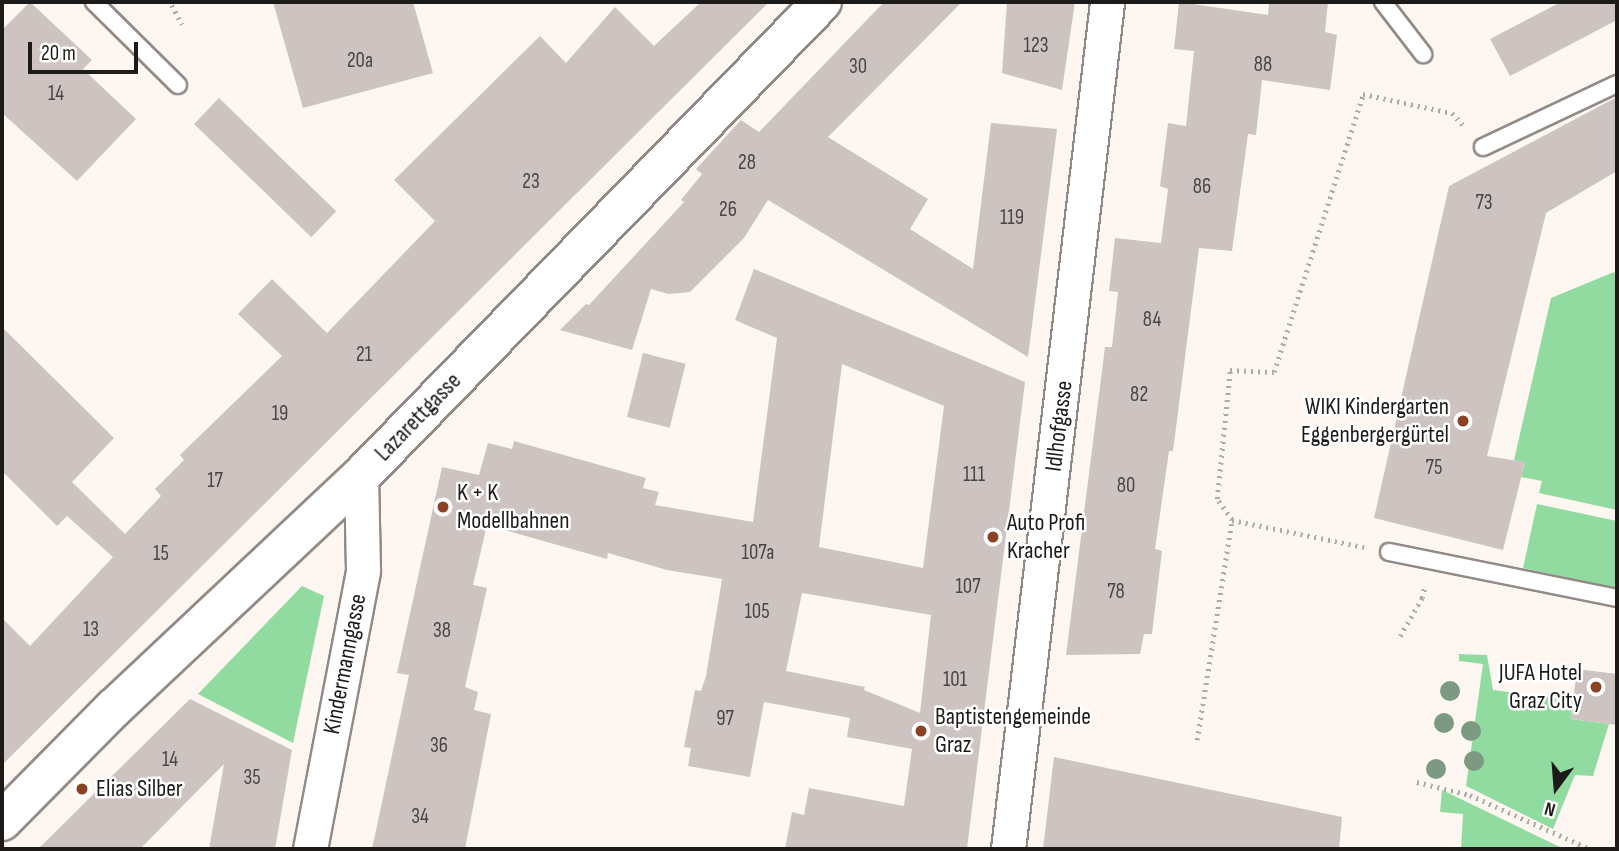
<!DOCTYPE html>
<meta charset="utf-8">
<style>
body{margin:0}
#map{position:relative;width:1619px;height:851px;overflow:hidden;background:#fef6f1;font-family:"Sofia Sans Condensed",sans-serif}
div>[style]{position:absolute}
.green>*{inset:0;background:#92dba0}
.building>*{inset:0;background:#cdc4c1;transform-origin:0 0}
.path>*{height:4.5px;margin-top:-2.25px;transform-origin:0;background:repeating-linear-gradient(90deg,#b0aaa6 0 2px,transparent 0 7px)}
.roads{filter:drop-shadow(2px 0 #928a86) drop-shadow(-2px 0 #928a86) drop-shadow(0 2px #928a86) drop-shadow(0 -2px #928a86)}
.lane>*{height:16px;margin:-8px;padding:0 8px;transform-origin:8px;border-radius:8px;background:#fff}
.street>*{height:33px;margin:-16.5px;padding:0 16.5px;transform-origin:16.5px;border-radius:16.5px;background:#fff}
.primary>*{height:38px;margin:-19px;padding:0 19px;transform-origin:19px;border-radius:19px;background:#fff}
.trees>*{width:20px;height:20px;margin:-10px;border-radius:50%;background:#7c9a81}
.dots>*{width:19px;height:19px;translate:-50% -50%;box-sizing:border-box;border:4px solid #fff;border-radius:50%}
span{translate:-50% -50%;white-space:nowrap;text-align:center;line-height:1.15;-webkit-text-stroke:5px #fff;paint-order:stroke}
.number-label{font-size:21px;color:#494543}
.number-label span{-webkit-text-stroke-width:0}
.poi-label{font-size:24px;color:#1d1b19}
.right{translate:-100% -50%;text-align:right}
.left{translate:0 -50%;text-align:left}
.street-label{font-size:24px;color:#1d1b19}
.frame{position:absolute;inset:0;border:4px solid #1d1b19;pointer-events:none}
.north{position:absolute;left:1521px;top:753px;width:70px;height:70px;-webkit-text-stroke:5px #fff;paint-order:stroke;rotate:196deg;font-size:19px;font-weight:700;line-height:28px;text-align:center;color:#1d1b19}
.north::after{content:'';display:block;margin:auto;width:24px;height:32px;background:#1d1b19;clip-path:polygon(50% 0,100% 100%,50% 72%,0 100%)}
.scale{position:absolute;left:28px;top:42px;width:110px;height:32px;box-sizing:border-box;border:4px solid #1d1b19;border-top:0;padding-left:9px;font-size:21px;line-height:24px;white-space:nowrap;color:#1d1b19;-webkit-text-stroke:5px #fff;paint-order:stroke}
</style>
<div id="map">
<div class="green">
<i style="clip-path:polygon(1614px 272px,1617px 279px,1617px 510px,1539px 493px,1542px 481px,1521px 477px,1525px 463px,1514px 460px,1551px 298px)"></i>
<i style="clip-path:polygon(1537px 504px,1617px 521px,1617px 589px,1523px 568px)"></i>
<i style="clip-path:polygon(302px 586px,324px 596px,293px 743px,198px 694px)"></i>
<i style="clip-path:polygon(1459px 654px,1487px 655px,1493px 690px,1573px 700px,1571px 719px,1609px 724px,1593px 776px,1575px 775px,1553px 829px,1466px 786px,1483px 664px,1459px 661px)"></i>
<i style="clip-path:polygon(1442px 790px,1564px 849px,1461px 849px,1463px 814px,1440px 812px)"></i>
</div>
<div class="building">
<i style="clip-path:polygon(30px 2px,92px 60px,83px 69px,136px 119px,77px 181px,2px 113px,2px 30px)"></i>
<i style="clip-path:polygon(273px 2px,413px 2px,433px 73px,303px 108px)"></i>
<i style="clip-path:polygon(701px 2px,769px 2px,2px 765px,2px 618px,30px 646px,113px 557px,67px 516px,57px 526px,2px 471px,2px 327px,114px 438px,72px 482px,125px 534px,161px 496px,155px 489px,184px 460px,180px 455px,282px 356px,238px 314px,272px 279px,327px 333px,435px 221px,394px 180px,540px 36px,566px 63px,615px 7px,654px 46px)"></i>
<i style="clip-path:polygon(884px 2px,962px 2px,828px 137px,928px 199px,910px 229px,973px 269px,991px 123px,1057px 129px,1028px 357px,768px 200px,744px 238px,690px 292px,668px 294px,651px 289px,632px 350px,560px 330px,586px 304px,589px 305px,684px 202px,681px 200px,702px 174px,696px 169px,741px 120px,759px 132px)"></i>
<i style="clip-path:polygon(1007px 2px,1075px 2px,1062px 90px,1002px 73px)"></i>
<i style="clip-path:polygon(1179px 2px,1268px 15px,1269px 2px,1328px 2px,1325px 32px,1337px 35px,1330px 90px,1262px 80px,1256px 135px,1248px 134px,1232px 251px,1199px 248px,1173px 451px,1169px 451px,1155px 549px,1162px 551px,1152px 634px,1144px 634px,1140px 654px,1066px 655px,1105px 347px,1112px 347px,1118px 292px,1109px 291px,1115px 238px,1161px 243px,1168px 189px,1160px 186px,1168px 123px,1186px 126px,1194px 51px,1174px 49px)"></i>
<i style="clip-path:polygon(1561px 2px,1617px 2px,1617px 20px,1510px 76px,1490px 39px)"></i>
<i style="clip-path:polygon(1617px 97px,1617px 171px,1546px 213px,1487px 456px,1525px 462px,1503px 550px,1374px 518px,1449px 186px)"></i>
<i style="left:219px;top:98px;width:163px;height:36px;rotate:44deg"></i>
<i style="clip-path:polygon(evenodd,754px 269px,1025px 382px,967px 849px,785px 849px,792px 812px,804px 815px,809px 788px,904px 806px,912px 749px,847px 737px,850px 718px,764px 702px,750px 777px,688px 766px,691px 748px,684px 747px,695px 690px,701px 691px,706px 676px,722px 579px,667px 570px,608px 553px,607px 559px,487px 525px,473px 585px,487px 588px,465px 687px,478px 692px,474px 710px,491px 714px,465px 849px,372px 849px,409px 675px,397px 673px,442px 467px,479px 475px,488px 443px,512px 449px,514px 441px,646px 478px,643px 488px,659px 492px,655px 505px,753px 522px,777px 338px,735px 320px,754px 269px,842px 364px,944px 406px,923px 568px,819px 547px,842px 364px,754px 269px,802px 593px,931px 615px,920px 713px,864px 690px,865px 687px,786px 671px,802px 593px)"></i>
<i style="left:643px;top:353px;width:44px;height:66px;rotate:14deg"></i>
<i style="clip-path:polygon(1577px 669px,1617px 674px,1617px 725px,1571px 719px)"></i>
<i style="clip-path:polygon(190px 699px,292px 750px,275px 849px,209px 849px,224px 764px,140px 849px,38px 849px)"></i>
<i style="clip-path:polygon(1054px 757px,1342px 817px,1339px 849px,1043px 849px)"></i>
</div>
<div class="path">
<i style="left:172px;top:5px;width:22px;rotate:63deg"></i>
<i style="left:1232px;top:520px;width:26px;rotate:-126deg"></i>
<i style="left:1217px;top:499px;width:130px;rotate:-84.2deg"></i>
<i style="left:1230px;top:370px;width:44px;rotate:2.6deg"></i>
<i style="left:1274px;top:372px;width:292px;rotate:-72.2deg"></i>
<i style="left:1363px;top:94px;width:91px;rotate:12.1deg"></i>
<i style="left:1452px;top:113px;width:19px;rotate:47deg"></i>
<i style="left:1400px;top:636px;width:44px;rotate:-59.9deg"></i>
<i style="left:1422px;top:598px;width:13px;rotate:-77deg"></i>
<i style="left:1197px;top:740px;width:223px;rotate:-81deg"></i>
<i style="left:1232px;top:520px;width:135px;rotate:11.6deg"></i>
<i style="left:1417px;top:782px;width:55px;rotate:13.8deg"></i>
<i style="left:1470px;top:795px;width:132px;rotate:24.2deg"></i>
</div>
<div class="roads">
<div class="lane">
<i style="left:94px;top:2px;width:118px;rotate:44.7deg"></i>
<i style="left:1383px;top:2px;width:66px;rotate:52.4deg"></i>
<i style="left:1483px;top:147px;width:148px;rotate:-25.2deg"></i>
<i style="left:1389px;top:552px;width:233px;rotate:11.4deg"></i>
</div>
<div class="street">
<i style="left:310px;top:849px;width:284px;rotate:-79.2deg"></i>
<i style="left:363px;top:570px;width:94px;rotate:-91.2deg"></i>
<i style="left:1008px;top:849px;width:853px;rotate:-83.33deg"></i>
</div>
<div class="primary">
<i style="left:2px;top:821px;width:159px;rotate:-45.3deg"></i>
<i style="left:114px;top:708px;width:339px;rotate:-43.2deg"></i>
<i style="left:361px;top:476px;width:661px;rotate:-45.8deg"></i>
</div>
</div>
<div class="trees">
<i style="left:1450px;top:691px"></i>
<i style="left:1444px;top:723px"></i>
<i style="left:1471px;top:731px"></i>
<i style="left:1474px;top:761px"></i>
<i style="left:1436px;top:769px"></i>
</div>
<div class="dots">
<i style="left:1463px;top:421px;background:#8a4223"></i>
<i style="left:443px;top:507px;background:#8a4223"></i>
<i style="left:993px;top:537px;background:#8a4223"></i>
<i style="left:1596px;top:687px;background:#8a4223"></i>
<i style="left:921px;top:731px;background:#8a4223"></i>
<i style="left:82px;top:789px;background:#8a4223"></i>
</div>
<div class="number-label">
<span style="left:1036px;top:46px">123</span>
<span style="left:360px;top:61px">20a</span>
<span style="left:1263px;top:65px">88</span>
<span style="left:858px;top:67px">30</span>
<span style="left:56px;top:94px">14</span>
<span style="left:747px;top:163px">28</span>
<span style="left:531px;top:182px">23</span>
<span style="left:1202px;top:187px">86</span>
<span style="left:1484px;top:203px">73</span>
<span style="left:728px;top:210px">26</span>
<span style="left:1012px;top:218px">119</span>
<span style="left:1152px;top:320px">84</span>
<span style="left:364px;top:355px">21</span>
<span style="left:1139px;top:395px">82</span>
<span style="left:280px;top:414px">19</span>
<span style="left:1434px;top:468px">75</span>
<span style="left:974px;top:475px">111</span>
<span style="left:215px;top:481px">17</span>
<span style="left:1126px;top:486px">80</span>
<span style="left:758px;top:553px">107a</span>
<span style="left:161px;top:554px">15</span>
<span style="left:968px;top:587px">107</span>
<span style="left:1116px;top:592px">78</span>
<span style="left:757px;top:612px">105</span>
<span style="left:91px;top:630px">13</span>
<span style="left:442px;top:631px">38</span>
<span style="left:955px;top:680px">101</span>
<span style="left:725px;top:719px">97</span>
<span style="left:439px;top:746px">36</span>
<span style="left:170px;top:760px">14</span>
<span style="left:252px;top:778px">35</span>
<span style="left:420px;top:817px">34</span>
</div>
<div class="poi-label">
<span class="right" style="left:1449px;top:421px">WIKI Kindergarten<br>Eggenbergergürtel</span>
<span class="left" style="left:457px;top:507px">K + K<br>Modellbahnen</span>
<span class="left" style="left:1007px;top:537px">Auto Profi<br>Kracher</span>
<span class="right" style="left:1582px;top:687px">JUFA Hotel<br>Graz City</span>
<span class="left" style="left:935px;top:731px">Baptistengemeinde<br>Graz</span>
<span class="left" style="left:96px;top:789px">Elias Silber</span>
</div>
<div class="street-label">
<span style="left:418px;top:417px;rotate:-46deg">Lazarettgasse</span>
<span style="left:1059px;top:426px;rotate:-83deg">Idlhofgasse</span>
<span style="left:345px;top:664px;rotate:-79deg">Kindermanngasse</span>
</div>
<div class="frame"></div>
<div class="north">N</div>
<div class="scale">20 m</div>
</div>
